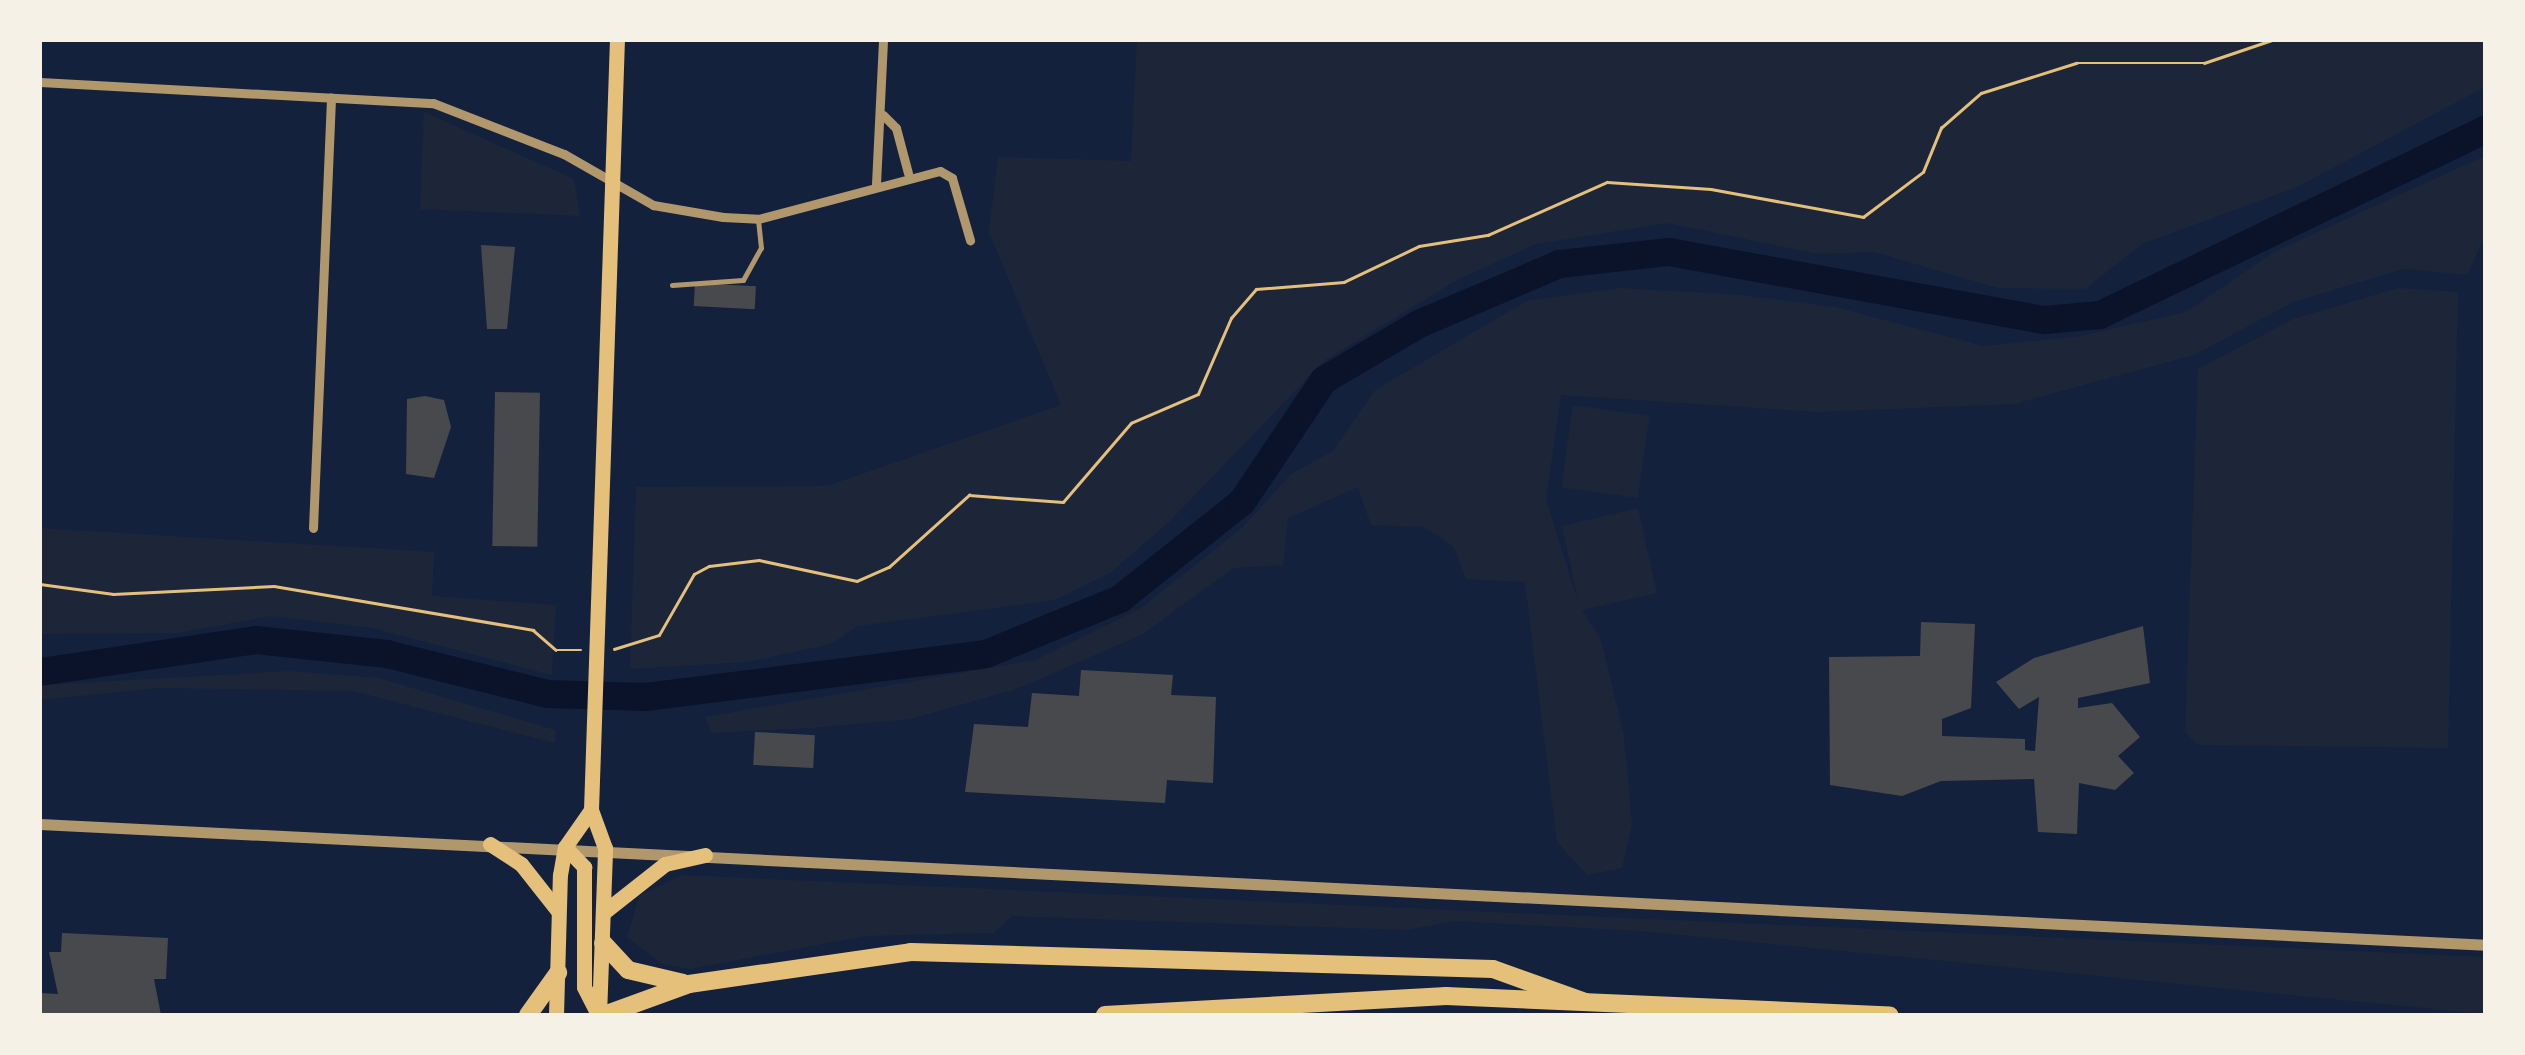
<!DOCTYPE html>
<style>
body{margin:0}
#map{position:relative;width:2525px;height:1055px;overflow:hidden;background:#14213d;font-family:"Work Sans",sans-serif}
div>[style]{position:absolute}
.green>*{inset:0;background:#1d2539;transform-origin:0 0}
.river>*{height:28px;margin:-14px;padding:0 14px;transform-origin:14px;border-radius:14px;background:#0b132b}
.building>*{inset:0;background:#48494c;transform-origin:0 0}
.path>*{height:2.5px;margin:-1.25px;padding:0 1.25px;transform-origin:1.25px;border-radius:1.25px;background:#e5c07b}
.service>*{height:5px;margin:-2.5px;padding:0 2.5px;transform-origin:2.5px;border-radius:2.5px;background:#b1986c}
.minor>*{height:9px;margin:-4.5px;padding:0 4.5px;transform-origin:4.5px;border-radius:4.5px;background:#b1986c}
.tertiary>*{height:11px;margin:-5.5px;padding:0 5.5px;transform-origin:5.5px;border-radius:5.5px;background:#b1986c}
.primary>*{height:15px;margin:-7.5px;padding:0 7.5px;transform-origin:7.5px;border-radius:7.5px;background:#e5c07b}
.motorway>*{height:18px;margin:-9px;padding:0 9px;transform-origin:9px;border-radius:9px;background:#e5c07b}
span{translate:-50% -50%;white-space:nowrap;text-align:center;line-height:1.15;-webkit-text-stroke:8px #f6f1e7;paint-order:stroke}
.frame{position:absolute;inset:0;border:42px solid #f6f1e7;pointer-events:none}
</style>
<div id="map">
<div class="green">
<i style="clip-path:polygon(1137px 40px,2485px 40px,2485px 87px,2297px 187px,2142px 244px,2085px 289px,1998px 288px,1874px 252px,1818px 254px,1667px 223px,1536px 244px,1459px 279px,1325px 360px,1168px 523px,1110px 573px,1055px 600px,858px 626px,831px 644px,747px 662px,630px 669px,636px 487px,827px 486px,1061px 405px,989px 232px,998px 157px,1131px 161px)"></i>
<i style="clip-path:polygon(424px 112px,574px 179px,580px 216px,420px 209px)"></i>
<i style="clip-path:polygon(2485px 156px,2485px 237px,2467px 275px,2403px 269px,2293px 302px,2194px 355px,2014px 404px,1817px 412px,1561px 395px,1546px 499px,1578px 602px,1562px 526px,1638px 508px,1657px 593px,1582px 610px,1601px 640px,1624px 736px,1632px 824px,1622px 868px,1587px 875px,1557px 842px,1525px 582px,1466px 579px,1454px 547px,1424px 527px,1371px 525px,1358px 487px,1288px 518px,1283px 565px,1233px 568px,1143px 634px,1017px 689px,910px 719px,811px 728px,712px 733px,705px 717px,1035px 660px,1140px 609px,1243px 527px,1291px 474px,1333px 451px,1375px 390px,1527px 301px,1619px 288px,1740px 295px,1835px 307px,1983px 346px,2076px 337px,2186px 312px,2274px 252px)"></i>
<i style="clip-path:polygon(2398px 288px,2458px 292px,2448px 748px,2198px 745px,2185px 732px,2198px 369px,2293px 319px)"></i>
<i style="left:1573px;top:405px;width:77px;height:83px;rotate:8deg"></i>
<i style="clip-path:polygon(40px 528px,434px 552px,432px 596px,556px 605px,552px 675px,372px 628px,271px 616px,178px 633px,40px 634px)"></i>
<i style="clip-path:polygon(291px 671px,378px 678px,555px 730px,555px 743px,353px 691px,159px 688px,40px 700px,40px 685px)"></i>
<i style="clip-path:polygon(682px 875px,2485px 957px,2485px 1014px,1641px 931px,1456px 921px,1406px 930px,1012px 916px,994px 933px,865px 936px,690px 969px,662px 964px,627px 937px,639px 896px)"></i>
</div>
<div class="river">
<i style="left:40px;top:672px;width:218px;rotate:-8.4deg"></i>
<i style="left:256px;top:640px;width:132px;rotate:6.1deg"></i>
<i style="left:387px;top:654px;width:165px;rotate:14deg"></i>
<i style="left:547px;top:694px;width:99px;rotate:1.7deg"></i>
<i style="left:646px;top:697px;width:343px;rotate:-7.2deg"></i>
<i style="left:986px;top:654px;width:145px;rotate:-22.3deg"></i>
<i style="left:1120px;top:599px;width:156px;rotate:-38.5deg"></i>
<i style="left:1242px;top:502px;width:147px;rotate:-56.1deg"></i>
<i style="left:1324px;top:380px;width:110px;rotate:-30.5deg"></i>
<i style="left:1419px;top:324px;width:153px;rotate:-23.1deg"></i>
<i style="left:1560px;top:264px;width:110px;rotate:-6.3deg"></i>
<i style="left:1669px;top:252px;width:382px;rotate:10.3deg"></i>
<i style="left:2045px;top:320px;width:55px;rotate:-5.2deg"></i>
<i style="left:2100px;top:315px;width:427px;rotate:-25.7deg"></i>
</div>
<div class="building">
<i style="clip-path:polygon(481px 245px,515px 247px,507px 329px,487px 329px)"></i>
<i style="left:695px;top:283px;width:61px;height:23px;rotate:3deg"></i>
<i style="left:495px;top:392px;width:45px;height:154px;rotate:1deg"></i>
<i style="clip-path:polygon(425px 396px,444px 400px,451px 427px,434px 478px,406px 474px,407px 399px)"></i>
<i style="clip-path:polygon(1921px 622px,1975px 624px,1971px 708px,1942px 719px,1942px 736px,2025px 739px,2025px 750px,2035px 751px,2039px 697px,2019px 709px,1996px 682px,2034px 658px,2143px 626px,2150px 683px,2078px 698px,2078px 708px,2112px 703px,2140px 737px,2118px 756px,2134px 773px,2115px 790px,2079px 783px,2077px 834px,2038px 832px,2034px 779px,1941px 781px,1902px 796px,1830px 785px,1829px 657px,1920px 656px)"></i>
<i style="clip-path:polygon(1081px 670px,1173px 675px,1171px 695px,1216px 697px,1213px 783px,1167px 780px,1165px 803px,965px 792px,974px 724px,1028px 727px,1032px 693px,1079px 696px)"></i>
<i style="left:755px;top:732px;width:60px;height:33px;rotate:3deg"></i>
<i style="clip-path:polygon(62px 933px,168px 938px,166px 979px,154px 979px,161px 1015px,40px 1015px,40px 993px,58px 994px,49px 952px,61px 952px)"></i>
</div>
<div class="path">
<i style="left:40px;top:584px;width:74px;rotate:7.8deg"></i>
<i style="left:113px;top:594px;width:161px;rotate:-2.8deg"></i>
<i style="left:274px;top:586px;width:263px;rotate:9.6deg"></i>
<i style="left:533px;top:630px;width:30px;rotate:41deg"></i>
<i style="left:556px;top:650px;width:25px"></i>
<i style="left:614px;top:649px;width:47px;rotate:-17.3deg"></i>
<i style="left:659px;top:635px;width:70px;rotate:-60.2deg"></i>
<i style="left:694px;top:574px;width:17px;rotate:-28deg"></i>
<i style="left:709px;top:566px;width:50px;rotate:-6.8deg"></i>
<i style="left:759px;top:560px;width:100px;rotate:12.1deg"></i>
<i style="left:857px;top:581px;width:35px;rotate:-24deg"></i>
<i style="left:889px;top:567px;width:108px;rotate:-42deg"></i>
<i style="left:969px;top:495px;width:94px;rotate:4.3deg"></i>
<i style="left:1063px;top:502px;width:104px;rotate:-49.3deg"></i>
<i style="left:1131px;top:423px;width:73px;rotate:-23.4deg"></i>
<i style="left:1198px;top:394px;width:83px;rotate:-66.5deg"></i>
<i style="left:1231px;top:318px;width:38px;rotate:-49deg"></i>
<i style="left:1256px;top:289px;width:88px;rotate:-4.5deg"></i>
<i style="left:1344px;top:282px;width:83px;rotate:-25.6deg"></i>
<i style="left:1419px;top:246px;width:70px;rotate:-9.1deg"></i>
<i style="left:1488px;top:235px;width:130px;rotate:-24deg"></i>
<i style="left:1607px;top:182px;width:104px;rotate:3.9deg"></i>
<i style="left:1711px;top:189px;width:155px;rotate:10.4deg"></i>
<i style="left:1863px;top:217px;width:75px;rotate:-36.9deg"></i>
<i style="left:1923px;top:172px;width:48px;rotate:-67.8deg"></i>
<i style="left:1941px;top:128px;width:53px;rotate:-41.2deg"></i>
<i style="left:1981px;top:93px;width:100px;rotate:-17.5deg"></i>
<i style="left:2076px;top:63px;width:128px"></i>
<i style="left:2204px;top:63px;width:72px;rotate:-18.7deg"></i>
</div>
<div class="service">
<i style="left:672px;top:285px;width:71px;rotate:-4deg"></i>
<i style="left:743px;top:280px;width:37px;rotate:-61deg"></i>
<i style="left:761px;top:248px;width:29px;rotate:-96deg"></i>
</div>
<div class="minor">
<i style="left:40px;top:82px;width:394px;rotate:3.1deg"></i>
<i style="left:433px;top:103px;width:141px;rotate:21.3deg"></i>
<i style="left:564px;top:154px;width:103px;rotate:29.8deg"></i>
<i style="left:653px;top:205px;width:71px;rotate:9.7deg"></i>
<i style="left:723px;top:217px;width:35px;rotate:3deg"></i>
<i style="left:758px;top:219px;width:188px;rotate:-14.8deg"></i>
<i style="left:940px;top:171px;width:14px;rotate:30deg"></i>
<i style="left:952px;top:178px;width:65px;rotate:73.8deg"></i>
<i style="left:883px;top:115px;width:18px;rotate:45deg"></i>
<i style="left:896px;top:128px;width:47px;rotate:75.1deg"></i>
<i style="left:876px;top:184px;width:144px;rotate:-87.2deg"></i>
<i style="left:313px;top:528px;width:431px;rotate:-87.6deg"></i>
</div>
<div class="tertiary">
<i style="left:40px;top:824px;width:2448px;rotate:2.83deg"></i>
</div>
<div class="primary">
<i style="left:490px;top:844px;width:37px;rotate:33deg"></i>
<i style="left:521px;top:864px;width:60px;rotate:51.8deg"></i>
<i style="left:565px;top:847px;width:28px;rotate:46deg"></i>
<i style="left:584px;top:867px;width:120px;rotate:90deg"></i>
<i style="left:584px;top:987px;width:31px;rotate:63deg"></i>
<i style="left:604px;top:912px;width:78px;rotate:-38.2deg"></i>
<i style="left:665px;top:864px;width:41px;rotate:-12.7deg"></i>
<i style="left:556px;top:1015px;width:140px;rotate:-88.4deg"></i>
<i style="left:560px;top:875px;width:28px;rotate:-80deg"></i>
<i style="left:565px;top:847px;width:45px;rotate:-54.9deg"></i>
<i style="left:599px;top:1015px;width:167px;rotate:-87.9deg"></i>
<i style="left:605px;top:848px;width:40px;rotate:-110.2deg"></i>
<i style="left:591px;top:810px;width:770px;rotate:-88.07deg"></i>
</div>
<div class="motorway">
<i style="left:603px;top:943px;width:37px;rotate:47deg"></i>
<i style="left:628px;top:970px;width:57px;rotate:13.1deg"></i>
<i style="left:528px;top:1015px;width:52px;rotate:-54.5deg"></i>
<i style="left:604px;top:1015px;width:90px;rotate:-20deg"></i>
<i style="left:689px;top:984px;width:224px;rotate:-8.2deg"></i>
<i style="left:911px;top:952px;width:582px;rotate:1.67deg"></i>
<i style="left:1493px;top:969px;width:98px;rotate:19.7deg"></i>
<i style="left:1105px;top:1015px;width:342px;rotate:-3.2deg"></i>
<i style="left:1446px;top:996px;width:444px;rotate:2.5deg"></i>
</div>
<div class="frame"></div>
</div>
